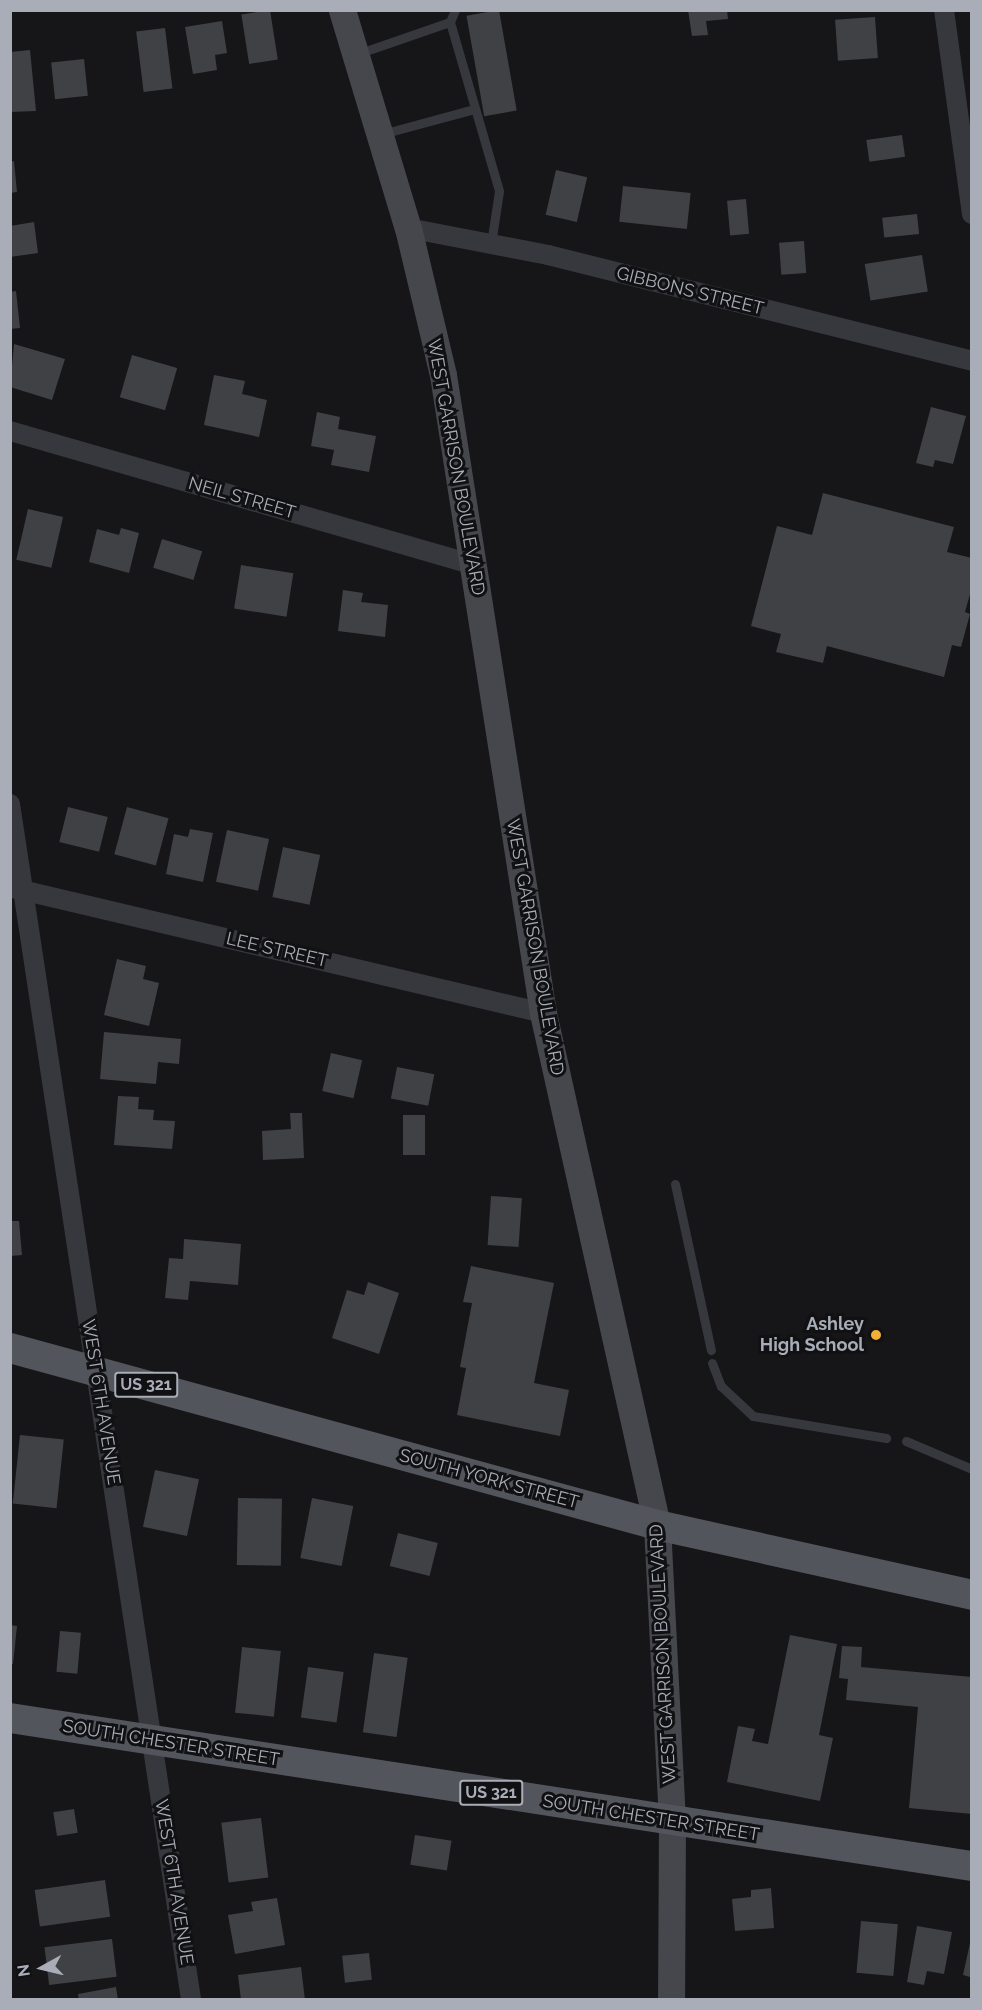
<!DOCTYPE html>
<style>
body{margin:0}
#map{position:relative;width:982px;height:2010px;overflow:hidden;background:#161618;font-family:Raleway,sans-serif}
div>[style]{position:absolute}
.building>*{inset:0;background:#404145;transform-origin:0 0}
.lane>*{height:9px;margin:-4.5px;padding:0 4.5px;transform-origin:4.5px;border-radius:4.5px;background:#37383d}
.street>*{height:20px;margin:-10px;padding:0 10px;transform-origin:10px;border-radius:10px;background:#37383d}
.secondary>*{height:27px;margin:-13.5px;padding:0 13.5px;transform-origin:13.5px;border-radius:13.5px;background:#45474d}
.primary>*{height:30px;margin:-15px;padding:0 15px;transform-origin:15px;border-radius:15px;background:#53555c}
.dots>*{width:16px;height:16px;translate:-50% -50%;box-sizing:border-box;border:3px solid #111113;border-radius:50%}
span{translate:-50% -50%;white-space:nowrap;text-align:center;line-height:1.15;-webkit-text-stroke:6px #111113;paint-order:stroke}
.shield-label span{padding:2px 4px;background:#111113;border:2px solid;border-radius:4px;-webkit-text-stroke-width:0}
.shield-label{font-size:16px;color:#a8adb8;font-weight:700}
.street-label{font-size:18px;color:#a8adb8}
.poi-label{font-size:18px;color:#a8adb8;font-weight:700}
.right{translate:-100% -50%;text-align:right}
.frame{position:absolute;inset:0;border:12px solid #a8adb8;pointer-events:none}
.north{position:absolute;left:12px;top:1938px;width:60px;height:60px;-webkit-text-stroke:4px #111113;paint-order:stroke;rotate:262deg;font-size:16px;font-weight:700;line-height:24px;text-align:center;color:#a8adb8}
.north::after{content:'';display:block;margin:auto;width:21px;height:27px;background:#a8adb8;clip-path:polygon(50% 0,100% 100%,50% 72%,0 100%)}
</style>
<div id="map">
<div class="building">
<i style="left:270px;top:10px;width:50px;height:29px;rotate:81deg"></i>
<i style="left:499px;top:10px;width:102px;height:33px;rotate:80deg"></i>
<i style="clip-path:polygon(688px 10px,727px 10px,728px 19px,706px 21px,708px 35px,692px 36px)"></i>
<i style="left:875px;top:17px;width:41px;height:40px;rotate:86deg"></i>
<i style="clip-path:polygon(222px 21px,227px 53px,215px 55px,217px 70px,193px 74px,185px 27px)"></i>
<i style="left:165px;top:28px;width:61px;height:29px;rotate:83deg"></i>
<i style="clip-path:polygon(30px 50px,36px 111px,10px 112px,10px 52px)"></i>
<i style="left:84px;top:59px;width:37px;height:33px;rotate:84deg"></i>
<i style="left:902px;top:135px;width:22px;height:36px;rotate:82deg"></i>
<i style="clip-path:polygon(14px 161px,17px 192px,10px 193px,10px 162px)"></i>
<i style="left:556px;top:170px;width:32px;height:46px;rotate:13deg"></i>
<i style="left:623px;top:186px;width:68px;height:36px;rotate:6deg"></i>
<i style="left:746px;top:199px;width:35px;height:19px;rotate:85deg"></i>
<i style="left:917px;top:214px;width:20px;height:35px;rotate:84deg"></i>
<i style="clip-path:polygon(34px 222px,38px 253px,10px 257px,10px 226px)"></i>
<i style="left:804px;top:241px;width:32px;height:25px;rotate:86deg"></i>
<i style="left:922px;top:255px;width:37px;height:58px;rotate:81deg"></i>
<i style="clip-path:polygon(16px 291px,20px 328px,10px 329px,10px 292px)"></i>
<i style="clip-path:polygon(14px 344px,65px 359px,52px 400px,10px 387px)"></i>
<i style="left:132px;top:355px;width:47px;height:44px;rotate:16deg"></i>
<i style="clip-path:polygon(214px 375px,245px 381px,242px 394px,267px 400px,259px 437px,204px 425px)"></i>
<i style="clip-path:polygon(931px 407px,966px 416px,953px 464px,935px 460px,933px 467px,916px 463px)"></i>
<i style="clip-path:polygon(317px 412px,340px 417px,338px 429px,376px 436px,369px 472px,331px 465px,334px 450px,311px 446px)"></i>
<i style="clip-path:polygon(823px 493px,954px 527px,947px 552px,972px 558px,972px 587px,965px 612px,970px 614px,961px 647px,952px 645px,944px 677px,827px 646px,823px 663px,776px 652px,781px 634px,751px 626px,777px 526px,812px 535px)"></i>
<i style="left:28px;top:509px;width:36px;height:52px;rotate:13deg"></i>
<i style="clip-path:polygon(121px 528px,139px 533px,129px 573px,89px 562px,97px 529px,119px 535px)"></i>
<i style="left:162px;top:539px;width:42px;height:30px;rotate:17deg"></i>
<i style="left:241px;top:565px;width:53px;height:44px;rotate:9deg"></i>
<i style="clip-path:polygon(343px 590px,363px 593px,361px 602px,388px 605px,385px 637px,338px 631px)"></i>
<i style="left:68px;top:807px;width:41px;height:36px;rotate:14deg"></i>
<i style="left:127px;top:807px;width:43px;height:49px;rotate:15deg"></i>
<i style="clip-path:polygon(190px 829px,213px 833px,203px 882px,166px 874px,174px 834px,188px 837px)"></i>
<i style="left:227px;top:830px;width:43px;height:53px;rotate:12deg"></i>
<i style="left:283px;top:847px;width:38px;height:51px;rotate:12deg"></i>
<i style="clip-path:polygon(117px 959px,146px 966px,143px 979px,159px 983px,149px 1026px,104px 1015px)"></i>
<i style="clip-path:polygon(104px 1032px,181px 1039px,179px 1064px,158px 1062px,156px 1084px,100px 1079px)"></i>
<i style="left:331px;top:1053px;width:32px;height:39px;rotate:13deg"></i>
<i style="left:397px;top:1067px;width:38px;height:32px;rotate:11deg"></i>
<i style="clip-path:polygon(118px 1096px,139px 1097px,138px 1109px,154px 1110px,153px 1120px,175px 1121px,172px 1149px,114px 1145px)"></i>
<i style="clip-path:polygon(290px 1113px,302px 1113px,304px 1158px,263px 1160px,262px 1131px,291px 1129px)"></i>
<i style="left:403px;top:1115px;width:22px;height:40px"></i>
<i style="left:491px;top:1196px;width:31px;height:49px;rotate:4deg"></i>
<i style="clip-path:polygon(10px 1221px,19px 1221px,22px 1255px,10px 1256px)"></i>
<i style="clip-path:polygon(184px 1239px,241px 1244px,238px 1285px,190px 1281px,188px 1300px,165px 1298px,169px 1258px,183px 1259px)"></i>
<i style="clip-path:polygon(471px 1266px,554px 1283px,534px 1383px,569px 1390px,560px 1436px,457px 1415px,466px 1368px,460px 1367px,472px 1303px,463px 1302px)"></i>
<i style="clip-path:polygon(368px 1282px,399px 1293px,379px 1354px,332px 1338px,347px 1290px,364px 1295px)"></i>
<i style="left:20px;top:1435px;width:44px;height:69px;rotate:6deg"></i>
<i style="left:155px;top:1470px;width:45px;height:58px;rotate:12deg"></i>
<i style="left:238px;top:1498px;width:44px;height:67px;rotate:1deg"></i>
<i style="left:312px;top:1498px;width:42px;height:61px;rotate:11deg"></i>
<i style="left:398px;top:1533px;width:41px;height:34px;rotate:14deg"></i>
<i style="clip-path:polygon(10px 1625px,17px 1626px,13px 1664px,10px 1663px)"></i>
<i style="left:60px;top:1631px;width:21px;height:41px;rotate:5deg"></i>
<i style="clip-path:polygon(790px 1635px,837px 1644px,819px 1735px,833px 1738px,820px 1801px,727px 1782px,738px 1726px,755px 1729px,752px 1741px,768px 1744px)"></i>
<i style="clip-path:polygon(842px 1646px,862px 1647px,861px 1667px,972px 1677px,972px 1814px,909px 1808px,918px 1707px,846px 1700px,848px 1679px,839px 1678px)"></i>
<i style="left:242px;top:1647px;width:39px;height:66px;rotate:6deg"></i>
<i style="left:374px;top:1653px;width:34px;height:80px;rotate:8deg"></i>
<i style="left:308px;top:1667px;width:36px;height:51px;rotate:8deg"></i>
<i style="left:74px;top:1809px;width:24px;height:21px;rotate:81deg"></i>
<i style="left:261px;top:1818px;width:60px;height:40px;rotate:83deg"></i>
<i style="left:415px;top:1835px;width:37px;height:30px;rotate:9deg"></i>
<i style="left:105px;top:1880px;width:37px;height:71px;rotate:82deg"></i>
<i style="clip-path:polygon(771px 1888px,774px 1928px,735px 1931px,732px 1899px,751px 1897px,751px 1890px)"></i>
<i style="clip-path:polygon(277px 1898px,285px 1945px,235px 1954px,228px 1915px,253px 1911px,251px 1902px)"></i>
<i style="left:861px;top:1921px;width:37px;height:52px;rotate:5deg"></i>
<i style="clip-path:polygon(917px 1926px,952px 1932px,944px 1974px,927px 1971px,924px 1985px,907px 1982px)"></i>
<i style="clip-path:polygon(972px 1934px,972px 1984px,970px 1977px,963px 1975px)"></i>
<i style="left:112px;top:1939px;width:38px;height:68px;rotate:83deg"></i>
<i style="left:369px;top:1953px;width:27px;height:27px;rotate:84deg"></i>
<i style="clip-path:polygon(301px 1967px,305px 2000px,241px 2000px,238px 1975px)"></i>
<i style="clip-path:polygon(116px 1987px,118px 2000px,79px 2000px,78px 1994px)"></i>
</div>
<div class="lane">
<i style="left:455px;top:10px;width:13px;rotate:113deg"></i>
<i style="left:450px;top:22px;width:176px;rotate:73.8deg"></i>
<i style="left:499px;top:191px;width:54px;rotate:98.6deg"></i>
<i style="left:357px;top:54px;width:98px;rotate:-19deg"></i>
<i style="left:382px;top:134px;width:95px;rotate:-15.2deg"></i>
<i style="left:675px;top:1184px;width:170px;rotate:77.8deg"></i>
<i style="left:712px;top:1363px;width:25px;rotate:69deg"></i>
<i style="left:721px;top:1386px;width:44px;rotate:43.2deg"></i>
<i style="left:753px;top:1416px;width:135px;rotate:9.4deg"></i>
<i style="left:906px;top:1441px;width:72px;rotate:23deg"></i>
</div>
<div class="street">
<i style="left:944px;top:10px;width:206px;rotate:82.2deg"></i>
<i style="left:408px;top:228px;width:143px;rotate:10.9deg"></i>
<i style="left:548px;top:255px;width:437px;rotate:14deg"></i>
<i style="left:10px;top:431px;width:482px;rotate:16.1deg"></i>
<i style="left:10px;top:804px;width:1210px;rotate:81.39deg"></i>
<i style="left:13px;top:888px;width:545px;rotate:13.27deg"></i>
</div>
<div class="secondary">
<i style="left:342px;top:10px;width:228px;rotate:73.2deg"></i>
<i style="left:408px;top:228px;width:151px;rotate:76.6deg"></i>
<i style="left:443px;top:375px;width:646px;rotate:81.09deg"></i>
<i style="left:543px;top:1013px;width:525px;rotate:77.45deg"></i>
<i style="left:657px;top:1525px;width:296px;rotate:87.1deg"></i>
<i style="left:672px;top:1821px;width:179px;rotate:90.3deg"></i>
</div>
<div class="primary">
<i style="left:10px;top:1348px;width:671px;rotate:15.3deg"></i>
<i style="left:657px;top:1525px;width:323px;rotate:12.5deg"></i>
<i style="left:10px;top:1718px;width:973px;rotate:8.75deg"></i>
</div>
<div class="dots">
<i style="left:876px;top:1335px;background:#f2b134"></i>
</div>
<div class="shield-label">
<span style="left:146px;top:1385px">US 321</span>
<span style="left:491px;top:1793px">US 321</span>
</div>
<div class="street-label">
<span style="left:690px;top:291px;rotate:14deg">GIBBONS STREET</span>
<span style="left:456px;top:467px;rotate:80deg">WEST GARRISON BOULEVARD</span>
<span style="left:242px;top:498px;rotate:16deg">NEIL STREET</span>
<span style="left:535px;top:947px;rotate:80deg">WEST GARRISON BOULEVARD</span>
<span style="left:277px;top:950px;rotate:13deg">LEE STREET</span>
<span style="left:101px;top:1402px;rotate:81deg">WEST 6TH AVENUE</span>
<span style="left:489px;top:1479px;rotate:15deg">SOUTH YORK STREET</span>
<span style="left:663px;top:1654px;rotate:-93deg">WEST GARRISON BOULEVARD</span>
<span style="left:171px;top:1743px;rotate:9deg">SOUTH CHESTER STREET</span>
<span style="left:651px;top:1818px;rotate:9deg">SOUTH CHESTER STREET</span>
<span style="left:174px;top:1882px;rotate:81deg">WEST 6TH AVENUE</span>
</div>
<div class="poi-label">
<span class="right" style="left:864px;top:1335px">Ashley<br>High School</span>
</div>
<div class="frame"></div>
<div class="north">N</div>
</div>
